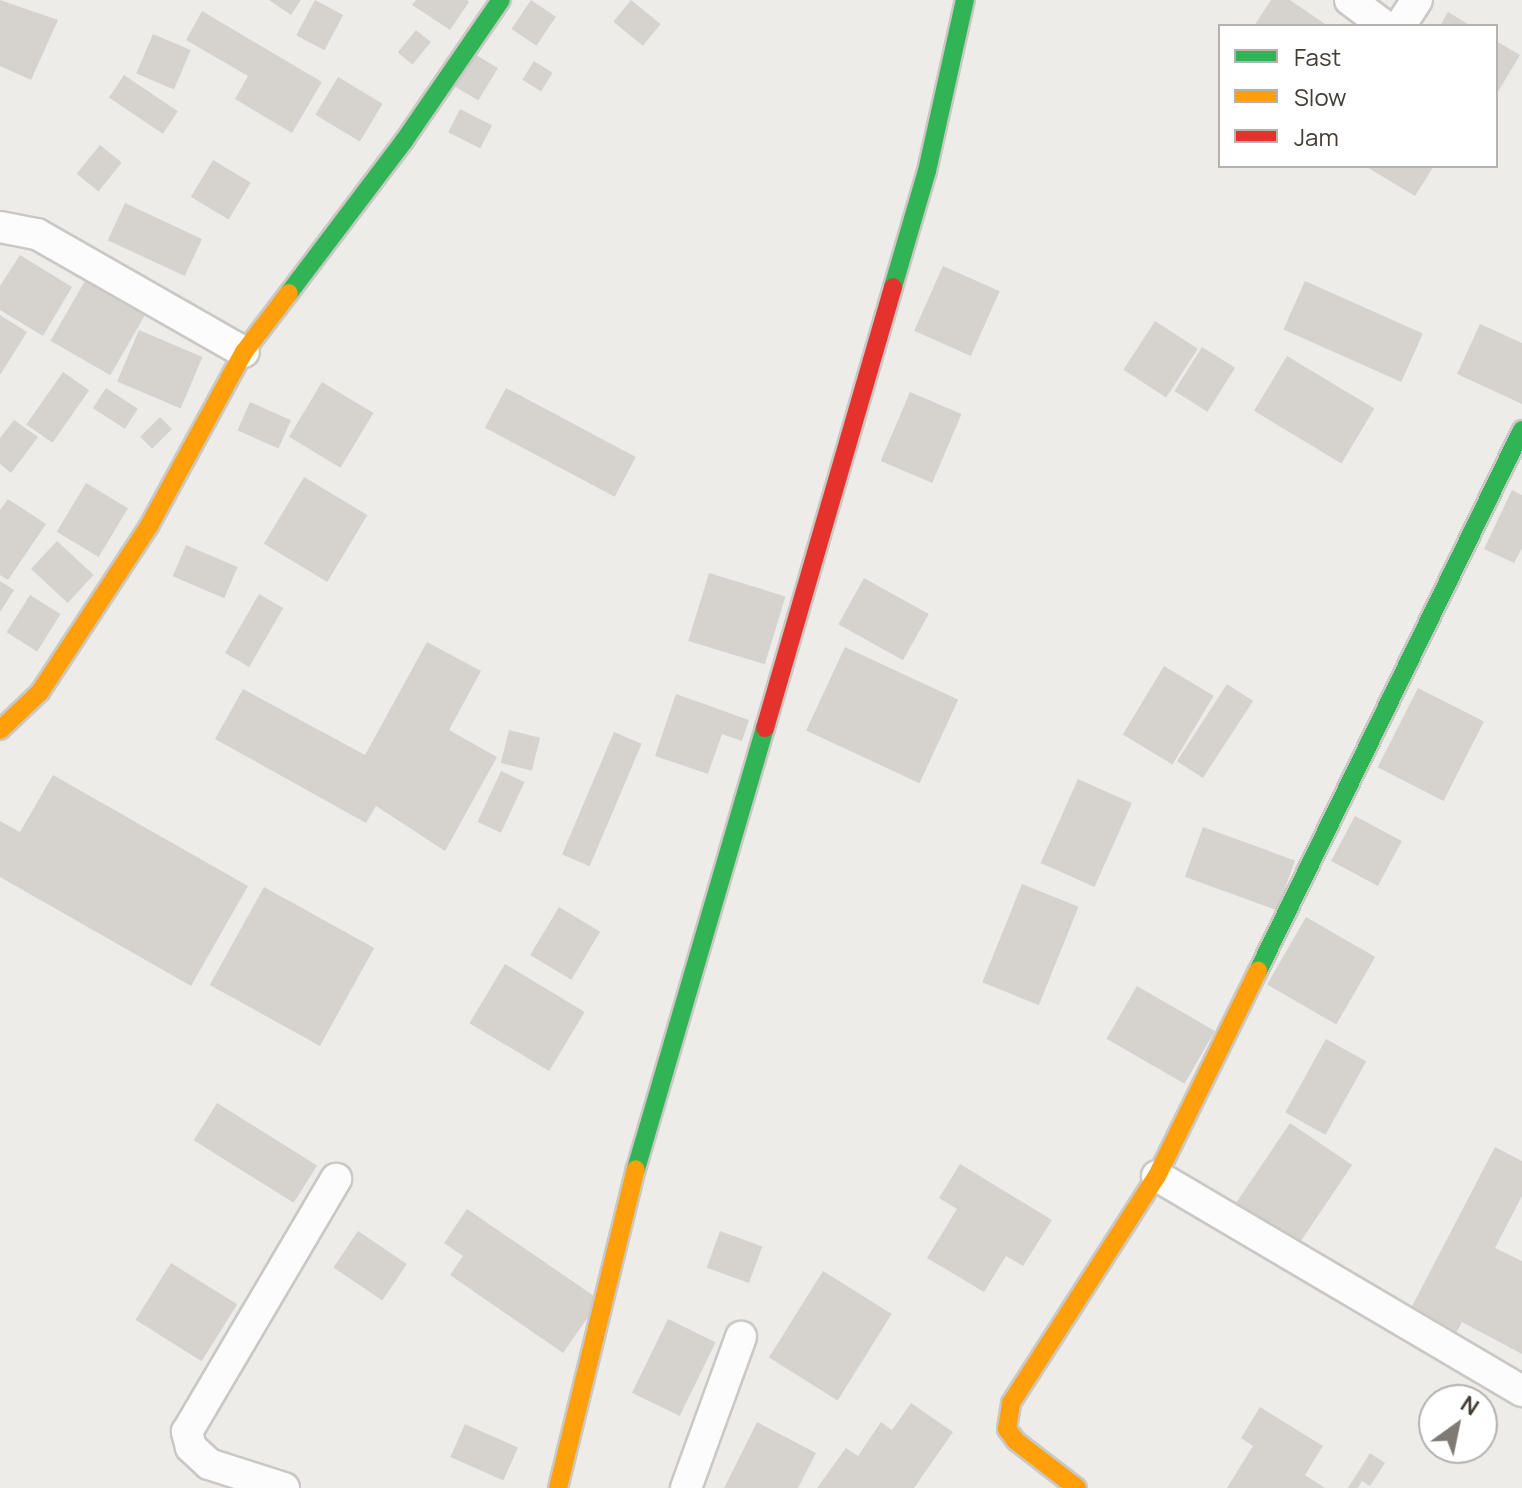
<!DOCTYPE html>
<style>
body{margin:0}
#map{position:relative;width:1522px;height:1488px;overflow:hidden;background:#eeece8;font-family:Manrope,sans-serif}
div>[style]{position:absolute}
.building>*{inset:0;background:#d6d3cf;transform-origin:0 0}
.roads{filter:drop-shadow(2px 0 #cac8c4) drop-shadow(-2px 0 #cac8c4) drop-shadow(0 2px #cac8c4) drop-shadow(0 -2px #cac8c4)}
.street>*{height:30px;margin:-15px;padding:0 15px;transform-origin:15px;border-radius:15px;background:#fcfcfc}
.fast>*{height:18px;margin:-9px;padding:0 9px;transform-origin:9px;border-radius:9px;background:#30b455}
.slow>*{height:18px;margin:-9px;padding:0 9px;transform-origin:9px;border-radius:9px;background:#ff9f0a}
.jam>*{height:18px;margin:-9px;padding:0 9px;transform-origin:9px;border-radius:9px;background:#e5322d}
span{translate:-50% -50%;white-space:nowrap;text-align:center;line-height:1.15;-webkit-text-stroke:6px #fff;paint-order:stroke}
.legend{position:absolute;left:1218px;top:24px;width:280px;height:144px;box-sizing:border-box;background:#fff;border:2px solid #b4b1ae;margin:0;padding:10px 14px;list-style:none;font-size:24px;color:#433d35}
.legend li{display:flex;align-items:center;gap:16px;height:40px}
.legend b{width:40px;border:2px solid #b4b1ae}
.north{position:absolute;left:1418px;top:1384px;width:80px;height:80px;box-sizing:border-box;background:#fff;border:2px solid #b4b1ae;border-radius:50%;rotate:33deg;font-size:22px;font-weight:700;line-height:32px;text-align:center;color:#433d35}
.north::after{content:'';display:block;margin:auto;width:28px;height:36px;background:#7f7a74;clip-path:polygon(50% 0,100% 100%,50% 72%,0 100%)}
</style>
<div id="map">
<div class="building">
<i style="clip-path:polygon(0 0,58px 20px,31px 80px,0 66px)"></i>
<i style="clip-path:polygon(269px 0,301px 0,291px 15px)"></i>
<i style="left:315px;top:0;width:32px;height:40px;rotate:28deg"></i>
<i style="clip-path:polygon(416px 0,467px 0,469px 2px,450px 30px,412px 5px)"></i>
<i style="left:531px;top:0;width:30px;height:35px;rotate:34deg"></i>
<i style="left:631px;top:0;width:38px;height:28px;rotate:39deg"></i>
<i style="clip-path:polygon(1271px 0,1290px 0,1328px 26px,1254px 26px)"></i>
<i style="clip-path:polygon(202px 11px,322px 82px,292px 133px,235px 99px,248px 76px,186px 40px)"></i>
<i style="clip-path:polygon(1448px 12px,1471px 26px,1440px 26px)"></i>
<i style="left:416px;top:30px;width:19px;height:29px;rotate:39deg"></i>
<i style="left:153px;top:34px;width:41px;height:43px;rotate:23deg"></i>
<i style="clip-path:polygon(1496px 41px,1520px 55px,1496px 95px)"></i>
<i style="left:473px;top:53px;width:29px;height:38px;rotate:31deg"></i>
<i style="left:534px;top:61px;width:22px;height:22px;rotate:32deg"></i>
<i style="left:124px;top:75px;width:65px;height:27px;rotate:34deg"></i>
<i style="left:338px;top:77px;width:52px;height:44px;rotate:31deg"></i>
<i style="left:460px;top:109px;width:36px;height:26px;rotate:27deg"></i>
<i style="left:100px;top:145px;width:28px;height:37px;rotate:39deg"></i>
<i style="left:213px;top:160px;width:44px;height:43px;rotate:31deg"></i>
<i style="clip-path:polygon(1365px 166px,1434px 166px,1415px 196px)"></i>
<i style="left:125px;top:203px;width:85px;height:41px;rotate:25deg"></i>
<i style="clip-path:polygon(20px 255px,72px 287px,43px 336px,0 310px,0 286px)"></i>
<i style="left:943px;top:266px;width:62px;height:71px;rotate:24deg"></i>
<i style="left:85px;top:281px;width:69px;height:69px;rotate:30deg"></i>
<i style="left:1305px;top:281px;width:129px;height:53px;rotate:24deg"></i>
<i style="clip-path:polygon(0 315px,27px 332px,0 375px)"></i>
<i style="left:1155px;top:321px;width:51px;height:58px;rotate:33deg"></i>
<i style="clip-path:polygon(1480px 324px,1522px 343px,1522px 404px,1457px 374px)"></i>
<i style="left:139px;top:330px;width:69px;height:56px;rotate:23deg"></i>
<i style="left:1202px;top:347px;width:39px;height:52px;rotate:32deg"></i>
<i style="left:1287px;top:356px;width:102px;height:64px;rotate:31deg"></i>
<i style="left:63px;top:372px;width:32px;height:64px;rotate:35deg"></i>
<i style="left:322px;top:382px;width:60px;height:64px;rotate:31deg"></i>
<i style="left:106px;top:388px;width:38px;height:24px;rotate:33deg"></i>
<i style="left:506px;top:388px;width:147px;height:45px;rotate:28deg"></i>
<i style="left:910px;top:392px;width:56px;height:75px;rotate:23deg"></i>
<i style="left:250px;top:402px;width:45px;height:31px;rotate:24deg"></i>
<i style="left:160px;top:417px;width:17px;height:28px;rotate:45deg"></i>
<i style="clip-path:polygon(14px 420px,38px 437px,11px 473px,0 464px,0 438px)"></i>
<i style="left:304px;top:477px;width:74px;height:78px;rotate:31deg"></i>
<i style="left:86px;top:483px;width:49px;height:57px;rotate:31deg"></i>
<i style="clip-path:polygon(1512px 490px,1522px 495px,1522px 548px,1514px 563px,1484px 549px)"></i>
<i style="clip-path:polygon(8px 499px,46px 524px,8px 580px,0 575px,0 510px)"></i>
<i style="left:57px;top:541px;width:50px;height:38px;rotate:43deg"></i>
<i style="left:186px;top:545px;width:56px;height:34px;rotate:23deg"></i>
<i style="left:709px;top:573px;width:80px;height:71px;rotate:17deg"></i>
<i style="left:864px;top:578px;width:74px;height:53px;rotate:29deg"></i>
<i style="clip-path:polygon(0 581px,14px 590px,0 612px)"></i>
<i style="left:259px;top:594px;width:28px;height:68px;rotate:30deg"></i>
<i style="left:30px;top:595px;width:36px;height:44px;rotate:32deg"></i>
<i style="clip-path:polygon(427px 642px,481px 671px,449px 730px,497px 757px,445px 851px,376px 806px,366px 823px,215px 739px,243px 689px,365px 755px)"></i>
<i style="left:845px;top:647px;width:125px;height:92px;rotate:25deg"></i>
<i style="left:1164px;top:666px;width:58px;height:80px;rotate:31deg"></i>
<i style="left:1227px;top:684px;width:31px;height:92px;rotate:33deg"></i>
<i style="left:1418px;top:688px;width:74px;height:89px;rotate:27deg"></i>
<i style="clip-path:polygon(676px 694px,749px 720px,742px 741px,722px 734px,708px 774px,655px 756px)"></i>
<i style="left:509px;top:730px;width:32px;height:34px;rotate:14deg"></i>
<i style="left:614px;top:732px;width:30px;height:133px;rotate:23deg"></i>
<i style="left:501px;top:771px;width:26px;height:56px;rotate:25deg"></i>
<i style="clip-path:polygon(53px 775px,248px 886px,191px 986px,0 877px,0 821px,20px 832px)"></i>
<i style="left:1078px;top:779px;width:59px;height:92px;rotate:24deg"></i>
<i style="left:1355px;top:816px;width:53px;height:51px;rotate:28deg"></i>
<i style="left:1203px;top:827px;width:98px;height:53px;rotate:20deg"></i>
<i style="left:1022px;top:884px;width:61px;height:106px;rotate:22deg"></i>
<i style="left:264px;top:887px;width:126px;height:112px;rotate:29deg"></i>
<i style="left:559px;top:907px;width:48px;height:56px;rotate:31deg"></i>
<i style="left:1306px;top:917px;width:80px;height:78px;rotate:30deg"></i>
<i style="left:505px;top:964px;width:93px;height:69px;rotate:31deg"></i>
<i style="left:1137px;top:986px;width:90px;height:61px;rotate:30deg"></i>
<i style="left:1326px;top:1039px;width:46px;height:84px;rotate:29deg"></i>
<i style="left:217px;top:1103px;width:118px;height:44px;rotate:32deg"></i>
<i style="left:1290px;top:1123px;width:75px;height:99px;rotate:34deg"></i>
<i style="clip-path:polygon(1495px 1147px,1522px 1161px,1522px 1196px,1495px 1248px,1522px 1261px,1522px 1354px,1462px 1322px,1454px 1337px,1409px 1312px)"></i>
<i style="clip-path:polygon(960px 1164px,1052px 1220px,1023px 1266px,1006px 1256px,984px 1292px,927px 1258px,957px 1209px,939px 1198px)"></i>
<i style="clip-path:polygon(467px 1209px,600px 1300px,563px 1353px,450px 1275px,463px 1256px,444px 1243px)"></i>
<i style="left:358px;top:1231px;width:59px;height:44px;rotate:34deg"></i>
<i style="left:720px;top:1231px;width:45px;height:39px;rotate:20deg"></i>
<i style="left:171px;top:1263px;width:78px;height:67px;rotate:32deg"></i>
<i style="left:823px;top:1271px;width:81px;height:102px;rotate:32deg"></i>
<i style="left:668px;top:1319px;width:53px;height:82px;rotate:26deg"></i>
<i style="clip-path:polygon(911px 1403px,953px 1432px,914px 1488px,817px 1488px,846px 1448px,858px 1456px,881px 1422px,892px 1430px)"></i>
<i style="clip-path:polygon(1260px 1407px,1323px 1446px,1305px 1475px,1325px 1488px,1227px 1488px,1253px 1446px,1241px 1438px)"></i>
<i style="clip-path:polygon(757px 1422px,816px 1453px,798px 1488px,724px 1488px)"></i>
<i style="left:465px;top:1424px;width:58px;height:36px;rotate:24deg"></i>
<i style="clip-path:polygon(1370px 1453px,1385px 1463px,1370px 1486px,1362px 1481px,1358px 1488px,1348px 1488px)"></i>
</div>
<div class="roads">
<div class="street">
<i style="left:1350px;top:0;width:44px;rotate:36.6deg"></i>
<i style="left:1400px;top:26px;width:31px;rotate:-57deg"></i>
<i style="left:0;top:227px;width:38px;rotate:11deg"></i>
<i style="left:37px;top:234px;width:238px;rotate:29.7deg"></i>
<i style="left:1157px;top:1176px;width:424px;rotate:30.5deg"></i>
<i style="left:284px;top:1488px;width:79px;rotate:-162.3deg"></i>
<i style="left:209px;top:1464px;width:25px;rotate:-137deg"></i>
<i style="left:191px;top:1447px;width:16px;rotate:-105deg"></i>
<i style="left:187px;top:1432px;width:294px;rotate:-59.5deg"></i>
<i style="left:686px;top:1488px;width:161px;rotate:-70deg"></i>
</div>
<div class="fast">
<i style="left:893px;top:287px;width:121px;rotate:-73.7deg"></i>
<i style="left:927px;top:171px;width:175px;rotate:-77.5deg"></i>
<i style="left:289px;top:293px;width:191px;rotate:-52.9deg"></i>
<i style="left:404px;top:141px;width:171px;rotate:-55.5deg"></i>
<i style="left:1258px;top:971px;width:602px;rotate:-63.99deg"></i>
<i style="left:636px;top:1169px;width:459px;rotate:-73.7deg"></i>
</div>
<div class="slow">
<i style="left:0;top:730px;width:55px;rotate:-43.5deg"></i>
<i style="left:40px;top:692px;width:199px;rotate:-56.7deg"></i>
<i style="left:149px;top:526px;width:198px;rotate:-61.4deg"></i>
<i style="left:244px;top:352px;width:74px;rotate:-52.7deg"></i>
<i style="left:558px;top:1488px;width:328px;rotate:-76.3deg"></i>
<i style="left:1077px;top:1488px;width:77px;rotate:-142.4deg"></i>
<i style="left:1016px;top:1441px;width:15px;rotate:-127deg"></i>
<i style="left:1007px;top:1429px;width:26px;rotate:-81deg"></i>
<i style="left:1011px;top:1403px;width:270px;rotate:-57.3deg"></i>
<i style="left:1157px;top:1176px;width:229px;rotate:-63.8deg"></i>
</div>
<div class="jam">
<i style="left:765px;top:728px;width:459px;rotate:-73.8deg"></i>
</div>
</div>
<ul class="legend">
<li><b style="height:10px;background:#30b455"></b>Fast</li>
<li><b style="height:10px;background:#ff9f0a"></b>Slow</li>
<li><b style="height:10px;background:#e5322d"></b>Jam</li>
</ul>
<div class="north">N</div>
</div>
